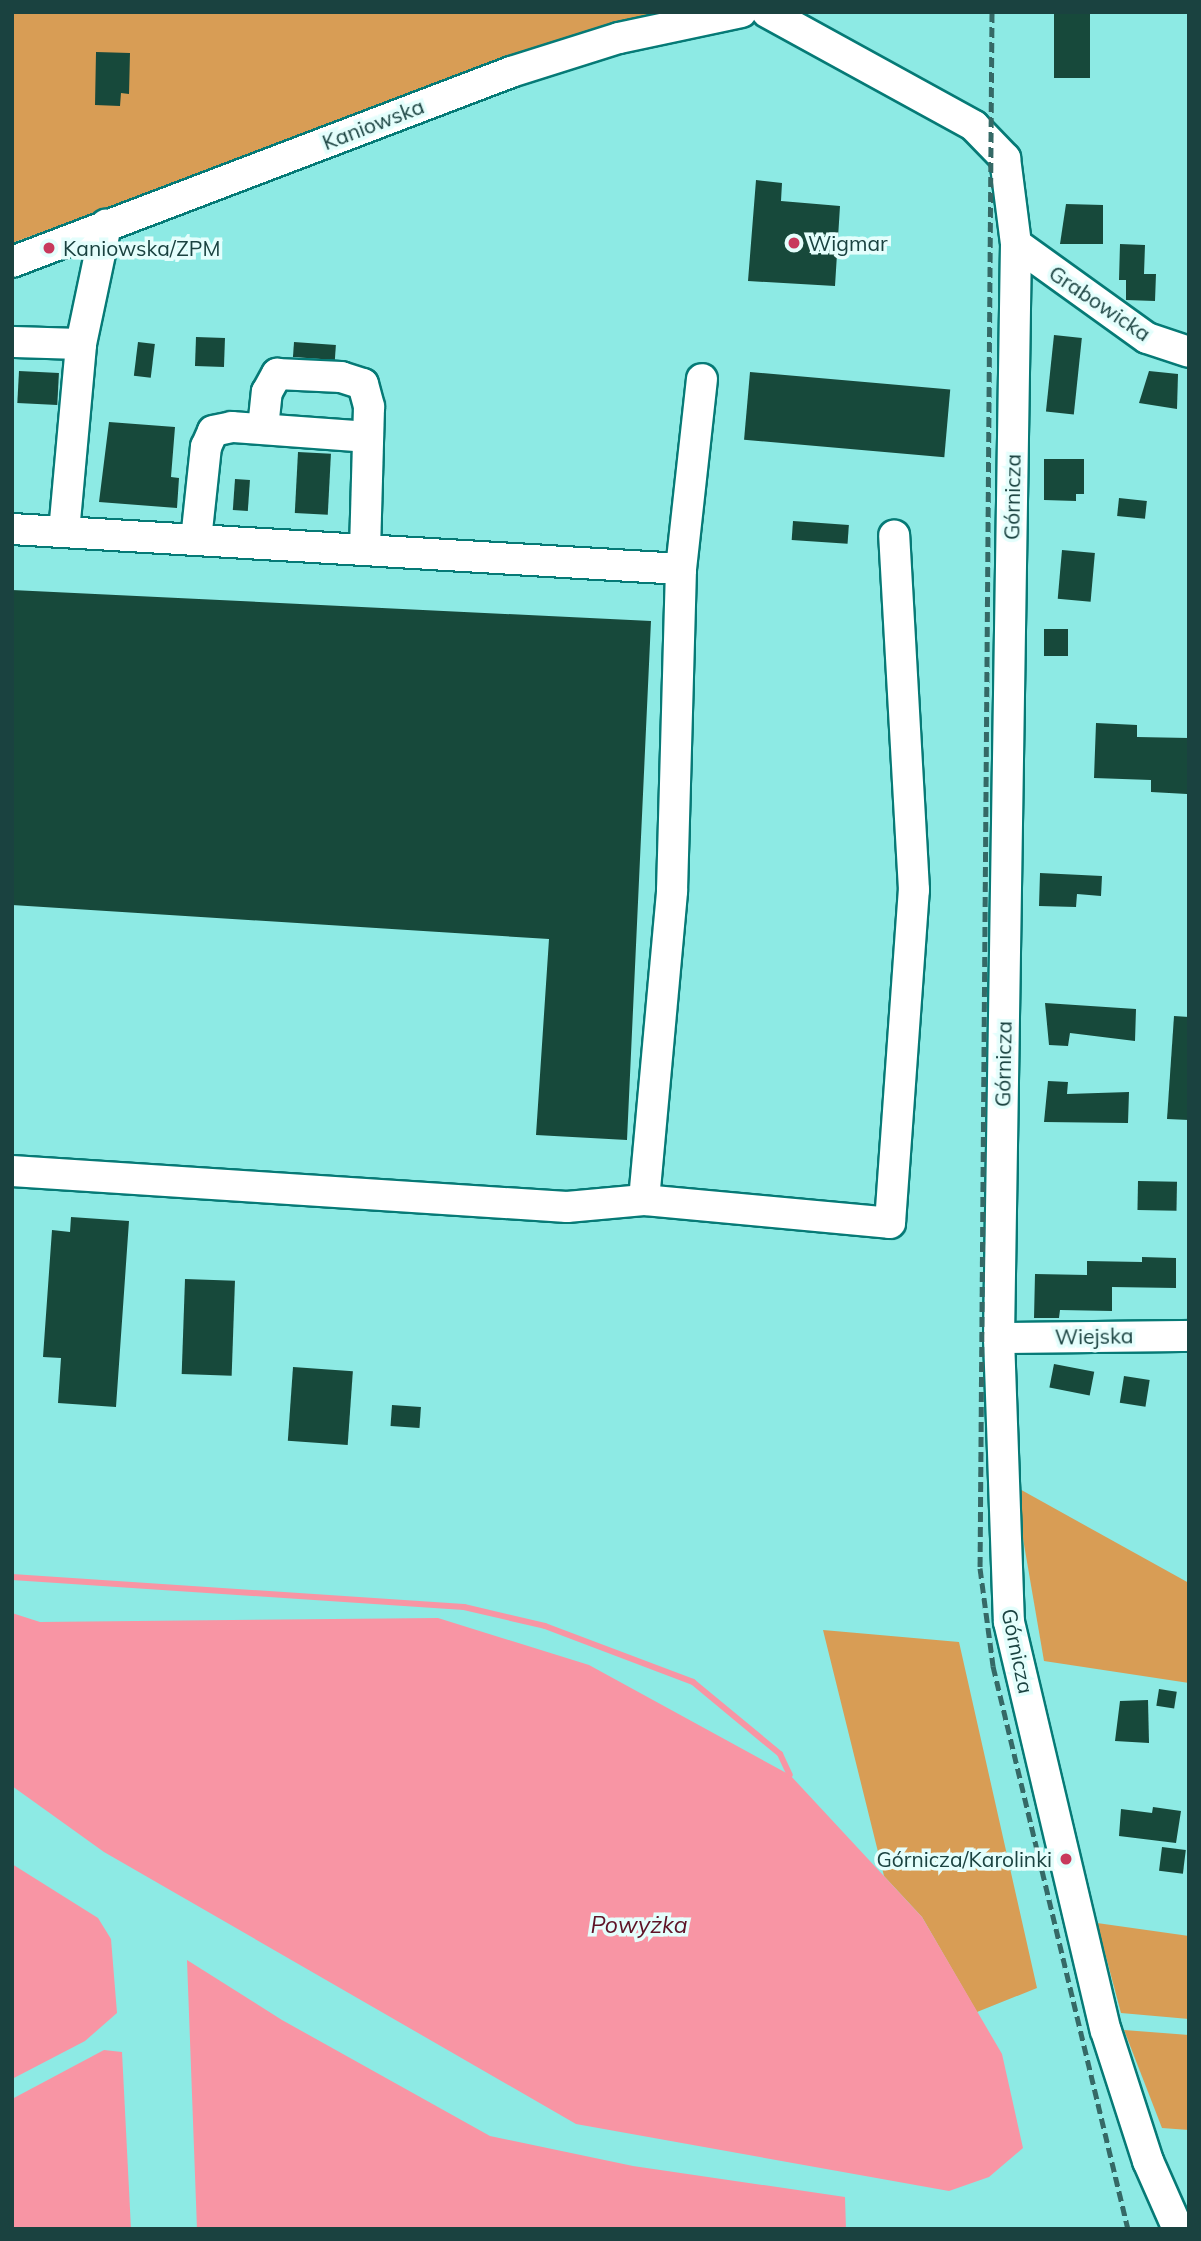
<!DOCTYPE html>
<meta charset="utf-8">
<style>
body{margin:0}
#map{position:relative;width:1201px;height:2241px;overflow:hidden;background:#8deae4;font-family:Mulish,sans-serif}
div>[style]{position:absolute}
.green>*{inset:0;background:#d89d55}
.water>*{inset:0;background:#f895a4}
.stream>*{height:6px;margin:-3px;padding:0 3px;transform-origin:3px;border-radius:3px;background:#f895a4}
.building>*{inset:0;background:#17493b;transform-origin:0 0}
.roads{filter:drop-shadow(2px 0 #067a76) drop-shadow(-2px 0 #067a76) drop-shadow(0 2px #067a76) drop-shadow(0 -2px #067a76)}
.minor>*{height:30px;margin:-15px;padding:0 15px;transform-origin:15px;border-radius:15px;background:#fff}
.rail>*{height:5px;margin-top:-2.5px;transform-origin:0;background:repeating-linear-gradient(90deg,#356966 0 10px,transparent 0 15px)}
.dots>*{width:19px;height:19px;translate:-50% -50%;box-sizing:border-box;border:4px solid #e4fefc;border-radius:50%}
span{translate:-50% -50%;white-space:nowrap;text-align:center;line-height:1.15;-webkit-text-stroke:7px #e4fefc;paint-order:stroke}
.street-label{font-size:21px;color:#1a4240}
.poi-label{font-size:21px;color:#1a4240}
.left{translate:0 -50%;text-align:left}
.right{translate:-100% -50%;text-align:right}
.water-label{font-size:23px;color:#5e1326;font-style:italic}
.frame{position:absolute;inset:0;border:14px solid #1a4240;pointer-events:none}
</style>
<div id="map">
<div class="green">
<i style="clip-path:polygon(12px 12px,691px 12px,605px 25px,12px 243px)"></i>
<i style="clip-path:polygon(1014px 1486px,1189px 1583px,1189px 1683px,1044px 1661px)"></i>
<i style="clip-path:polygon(823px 1630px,959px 1642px,1037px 1988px,977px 2012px,922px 1917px,884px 1876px)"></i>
<i style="clip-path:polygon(1097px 1923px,1189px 1936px,1189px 2019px,1121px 2013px)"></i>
<i style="clip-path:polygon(1124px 2030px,1189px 2035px,1189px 2130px,1162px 2128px)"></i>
</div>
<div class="water">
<i style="clip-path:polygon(12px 1613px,40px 1622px,438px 1618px,589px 1665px,790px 1775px,922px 1917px,1002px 2054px,1023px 2148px,989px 2177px,949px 2191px,576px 2124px,104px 1852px,12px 1786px)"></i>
<i style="clip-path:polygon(12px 1864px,98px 1918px,111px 1939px,117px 2013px,85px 2041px,12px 2079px)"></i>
<i style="clip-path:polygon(187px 1960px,282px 2020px,490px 2136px,633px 2166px,845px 2197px,846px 2229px,197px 2229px)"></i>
<i style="clip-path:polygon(104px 2050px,122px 2052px,131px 2229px,12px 2229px,12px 2099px)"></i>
</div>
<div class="stream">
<i style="left:12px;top:1577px;width:453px;rotate:3.8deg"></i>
<i style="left:464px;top:1607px;width:83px;rotate:13.2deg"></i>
<i style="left:545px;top:1626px;width:158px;rotate:20.7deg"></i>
<i style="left:693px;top:1682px;width:113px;rotate:39.6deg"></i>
<i style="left:780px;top:1754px;width:23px;rotate:65deg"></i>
</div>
<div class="building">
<i style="left:1054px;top:12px;width:36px;height:66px"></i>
<i style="clip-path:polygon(96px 52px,130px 53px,129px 94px,121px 93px,120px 106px,95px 105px)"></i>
<i style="clip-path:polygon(756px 180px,782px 183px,781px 201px,840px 206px,835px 286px,748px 281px)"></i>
<i style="clip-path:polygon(1066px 204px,1103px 205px,1103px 244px,1060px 244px)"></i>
<i style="clip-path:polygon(1120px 244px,1145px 245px,1144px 274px,1156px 274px,1155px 301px,1126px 300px,1126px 280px,1119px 280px)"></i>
<i style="left:1054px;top:335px;width:28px;height:77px;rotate:6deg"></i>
<i style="left:196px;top:337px;width:29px;height:29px;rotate:2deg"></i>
<i style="left:138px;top:342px;width:17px;height:34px;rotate:7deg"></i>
<i style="left:294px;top:342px;width:42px;height:15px;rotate:4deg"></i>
<i style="left:19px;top:371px;width:40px;height:32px;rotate:3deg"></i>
<i style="clip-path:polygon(1149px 371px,1178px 374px,1177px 409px,1139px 403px)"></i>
<i style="left:750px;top:372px;width:201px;height:68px;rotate:5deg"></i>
<i style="clip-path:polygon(109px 422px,175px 427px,171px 477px,179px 478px,177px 508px,99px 502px)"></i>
<i style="left:298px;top:452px;width:33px;height:61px;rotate:3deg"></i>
<i style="clip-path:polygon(1044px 459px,1084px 459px,1084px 494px,1076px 494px,1076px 501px,1044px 500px)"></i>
<i style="left:235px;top:479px;width:15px;height:31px;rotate:4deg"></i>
<i style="left:1119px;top:498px;width:28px;height:18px;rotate:6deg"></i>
<i style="left:793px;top:521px;width:56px;height:19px;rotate:4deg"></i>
<i style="left:1062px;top:550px;width:33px;height:49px;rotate:5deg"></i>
<i style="clip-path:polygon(12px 590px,651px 621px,627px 1140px,536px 1135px,549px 939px,12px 905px)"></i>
<i style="left:1044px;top:629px;width:24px;height:27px"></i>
<i style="clip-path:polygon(1096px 723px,1137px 725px,1137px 737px,1189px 738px,1187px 794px,1151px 792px,1151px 780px,1094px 778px)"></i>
<i style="clip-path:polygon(1040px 873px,1102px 876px,1101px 896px,1077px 894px,1076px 907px,1039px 906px)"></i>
<i style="clip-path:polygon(1045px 1003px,1136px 1009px,1135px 1041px,1070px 1033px,1068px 1046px,1049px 1045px)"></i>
<i style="clip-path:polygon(1174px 1016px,1189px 1017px,1189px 1120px,1167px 1119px)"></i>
<i style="clip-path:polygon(1048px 1081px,1068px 1082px,1067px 1094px,1129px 1092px,1128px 1123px,1044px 1122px)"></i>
<i style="left:1138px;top:1181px;width:39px;height:29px;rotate:1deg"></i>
<i style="clip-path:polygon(71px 1217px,129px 1221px,116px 1407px,58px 1403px,61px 1358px,43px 1357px,52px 1230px,70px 1232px)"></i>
<i style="clip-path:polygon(1142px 1257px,1176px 1258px,1176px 1288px,1112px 1287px,1112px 1311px,1060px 1310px,1059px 1318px,1034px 1318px,1035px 1274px,1087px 1275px,1087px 1261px,1142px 1262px)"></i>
<i style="left:185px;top:1279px;width:50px;height:95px;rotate:2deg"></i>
<i style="left:1054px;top:1364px;width:41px;height:24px;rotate:11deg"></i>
<i style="left:293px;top:1367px;width:60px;height:74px;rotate:4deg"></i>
<i style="left:1124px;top:1376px;width:26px;height:27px;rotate:9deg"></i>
<i style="left:392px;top:1405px;width:29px;height:21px;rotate:4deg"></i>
<i style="left:1159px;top:1689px;width:18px;height:17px;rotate:9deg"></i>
<i style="clip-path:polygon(1148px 1700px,1149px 1743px,1115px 1741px,1120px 1701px)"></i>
<i style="clip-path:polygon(1153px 1807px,1181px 1811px,1176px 1843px,1119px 1836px,1121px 1809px,1152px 1813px)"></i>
<i style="left:1162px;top:1847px;width:24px;height:24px;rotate:7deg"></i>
</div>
<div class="roads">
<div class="minor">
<i style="left:767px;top:12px;width:236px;rotate:28.8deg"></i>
<i style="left:974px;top:126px;width:45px;rotate:45.9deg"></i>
<i style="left:1005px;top:158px;width:87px;rotate:82.7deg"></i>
<i style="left:1016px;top:244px;width:1094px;rotate:90.89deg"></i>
<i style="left:999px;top:1338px;width:284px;rotate:88deg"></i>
<i style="left:1009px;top:1622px;width:420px;rotate:76.7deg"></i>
<i style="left:1106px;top:2031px;width:137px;rotate:72.1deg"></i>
<i style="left:1148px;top:2161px;width:74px;rotate:66.2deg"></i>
<i style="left:1016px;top:244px;width:161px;rotate:35.7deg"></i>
<i style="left:1147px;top:338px;width:44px;rotate:18.4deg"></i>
<i style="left:12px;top:262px;width:534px;rotate:-20.84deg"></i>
<i style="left:511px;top:72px;width:113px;rotate:-17.5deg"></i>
<i style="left:619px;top:38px;width:125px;rotate:-12deg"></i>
<i style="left:12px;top:342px;width:69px;rotate:1.7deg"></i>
<i style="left:263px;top:428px;width:36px;rotate:-84deg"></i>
<i style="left:267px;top:392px;width:21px;rotate:-61deg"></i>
<i style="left:277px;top:374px;width:64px;rotate:2.7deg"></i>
<i style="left:341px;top:377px;width:23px;rotate:18deg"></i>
<i style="left:363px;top:384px;width:24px;rotate:75deg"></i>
<i style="left:369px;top:407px;width:143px;rotate:91.6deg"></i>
<i style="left:12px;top:529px;width:670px;rotate:3.42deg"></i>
<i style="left:64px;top:532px;width:189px;rotate:-84.8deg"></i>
<i style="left:81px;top:344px;width:122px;rotate:-78.1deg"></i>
<i style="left:196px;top:540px;width:94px;rotate:-83.9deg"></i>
<i style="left:206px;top:447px;width:17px;rotate:-66deg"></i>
<i style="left:213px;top:431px;width:19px;rotate:-12deg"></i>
<i style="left:232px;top:427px;width:136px;rotate:4.2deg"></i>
<i style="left:12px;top:1171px;width:556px;rotate:3.71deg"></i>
<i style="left:567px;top:1207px;width:77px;rotate:-5.2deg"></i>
<i style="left:644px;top:1200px;width:247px;rotate:5.3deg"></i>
<i style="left:890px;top:1223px;width:334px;rotate:-85.9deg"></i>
<i style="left:914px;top:890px;width:355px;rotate:-93.2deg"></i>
<i style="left:644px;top:1200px;width:310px;rotate:-84.8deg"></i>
<i style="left:672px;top:891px;width:322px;rotate:-88.4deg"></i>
<i style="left:681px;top:569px;width:191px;rotate:-83.7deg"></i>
<i style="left:999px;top:1338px;width:190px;rotate:-0.6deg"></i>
</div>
</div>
<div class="rail">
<i style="left:992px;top:12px;width:1556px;rotate:90.44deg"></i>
<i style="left:980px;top:1568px;width:99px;rotate:82.4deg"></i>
<i style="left:993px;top:1666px;width:579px;rotate:76.52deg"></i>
</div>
<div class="dots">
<i style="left:794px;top:243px;background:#c8395c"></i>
<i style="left:49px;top:248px;background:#c8395c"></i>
<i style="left:1066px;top:1859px;background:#c8395c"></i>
</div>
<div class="street-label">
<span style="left:373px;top:124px;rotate:-21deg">Kaniowska</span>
<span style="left:1100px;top:303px;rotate:34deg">Grabowicka</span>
<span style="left:1012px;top:497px;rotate:-89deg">Górnicza</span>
<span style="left:1003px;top:1064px;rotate:-89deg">Górnicza</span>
<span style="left:1094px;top:1336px;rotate:-1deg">Wiejska</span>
<span style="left:1018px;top:1651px;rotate:78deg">Górnicza</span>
</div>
<div class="poi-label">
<span class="left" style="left:808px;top:243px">Wigmar</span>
<span class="left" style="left:63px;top:248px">Kaniowska/ZPM</span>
<span class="right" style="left:1052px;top:1859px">Górnicza/Karolinki</span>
</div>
<div class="water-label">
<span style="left:639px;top:1925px">Powyżka</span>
</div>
<div class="frame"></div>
</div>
